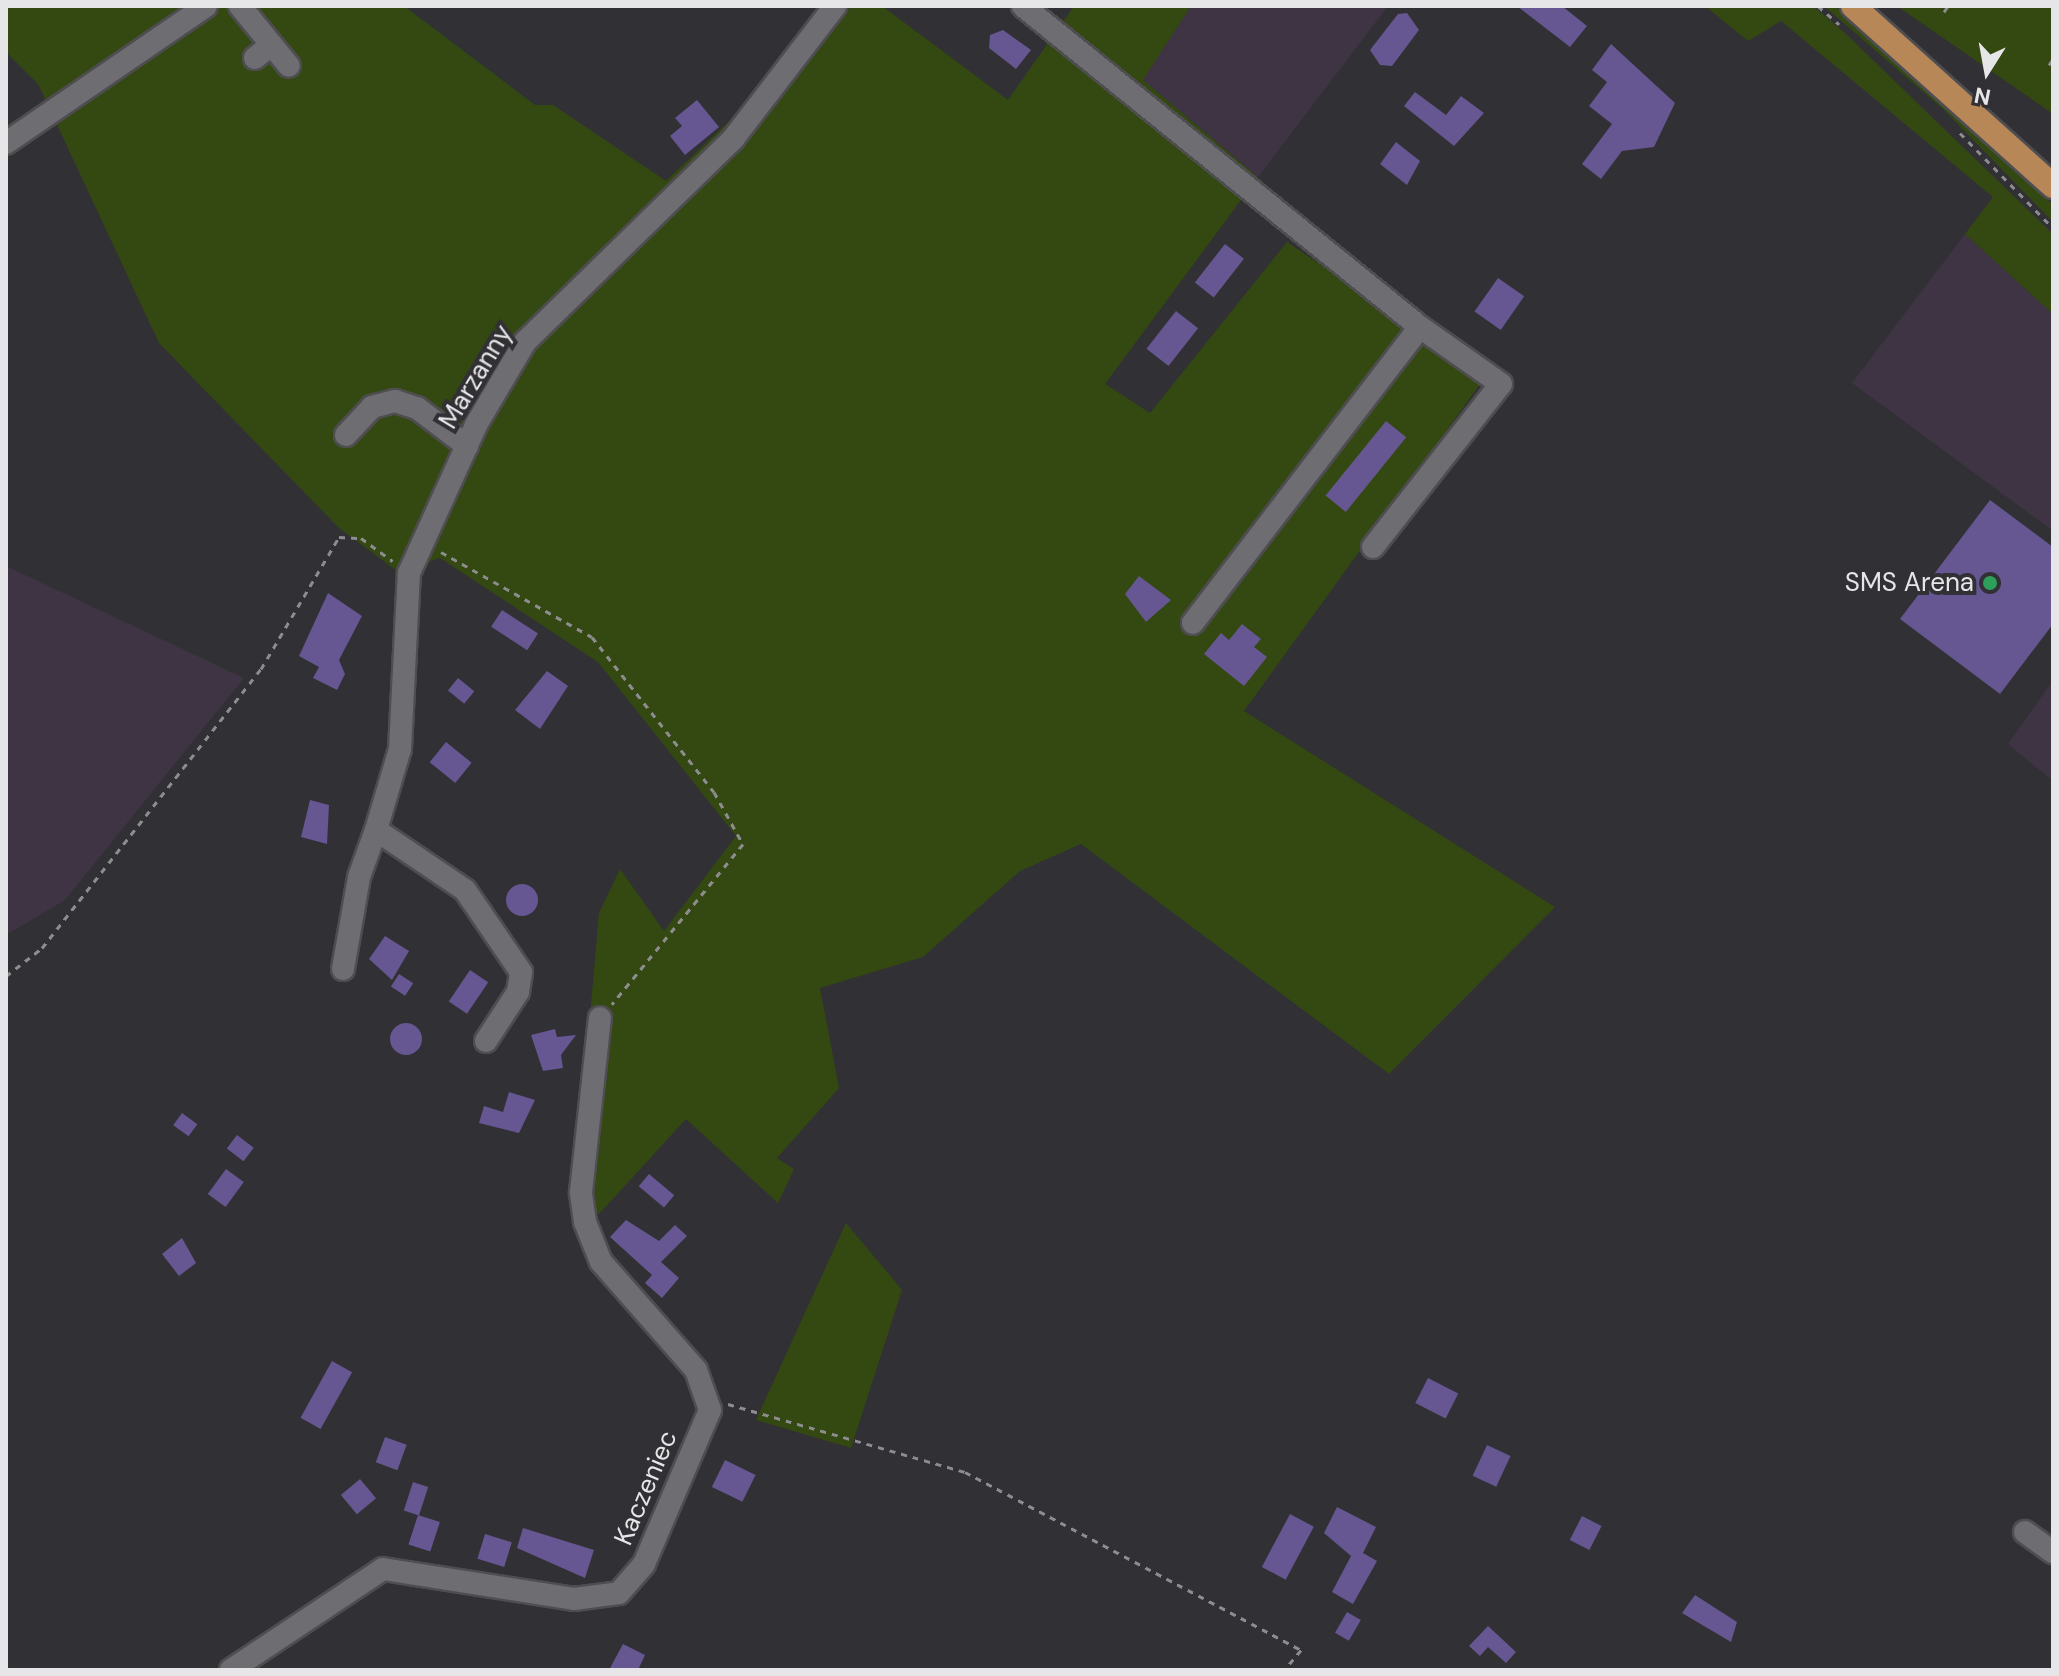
<!DOCTYPE html>
<style>
body{margin:0}
#map{position:relative;width:2059px;height:1676px;overflow:hidden;background:#313034;font-family:"DM Sans",sans-serif}
div>[style]{position:absolute}
.commercial>*{inset:0;background:#3f3444}
.green>*{inset:0;background:#344912}
.building>*{inset:0;background:#665691;transform-origin:0 0}
.round{border-radius:50%}
.path>*{height:3px;margin-top:-1.5px;transform-origin:0;background:repeating-linear-gradient(90deg,#8d8c8f 0 6px,transparent 0 12px)}
.roads{filter:drop-shadow(2px 0 #4e4d50) drop-shadow(-2px 0 #4e4d50) drop-shadow(0 2px #4e4d50) drop-shadow(0 -2px #4e4d50)}
.minor>*{height:22px;margin:-11px;padding:0 11px;transform-origin:11px;border-radius:11px;background:#6e6d71}
.major>*{height:24px;margin:-12px;padding:0 12px;transform-origin:12px;border-radius:12px;background:#b78758}
.dots>*{width:22px;height:22px;translate:-50% -50%;box-sizing:border-box;border:4px solid #313034;border-radius:50%}
span{translate:-50% -50%;white-space:nowrap;text-align:center;line-height:1.15;-webkit-text-stroke:8px #313034;paint-order:stroke}
.street-label{font-size:26px;color:#e6e5e7}
.poi-label{font-size:26px;color:#e6e5e7}
.right{translate:-100% -50%;text-align:right}
.frame{position:absolute;inset:0;border:8px solid #e6e5e7;pointer-events:none}
.north{position:absolute;left:1947px;top:32px;width:80px;height:80px;-webkit-text-stroke:6px #313034;paint-order:stroke;rotate:191deg;font-size:22px;font-weight:700;line-height:32px;text-align:center;color:#e6e5e7}
.north::after{content:'';display:block;margin:auto;width:28px;height:36px;background:#e6e5e7;clip-path:polygon(50% 0,100% 100%,50% 72%,0 100%)}
</style>
<div id="map">
<div class="commercial">
<i style="clip-path:polygon(1191px 6px,1388px 6px,1258px 177px,1143px 80px)"></i>
<i style="clip-path:polygon(1965px 234px,2053px 314px,2053px 531px,1852px 383px)"></i>
<i style="clip-path:polygon(6px 566px,244px 678px,65px 900px,6px 935px)"></i>
<i style="clip-path:polygon(2053px 680px,2053px 781px,2008px 744px)"></i>
</div>
<div class="green">
<i style="clip-path:polygon(6px 6px,404px 6px,535px 105px,553px 105px,666px 181px,851px 6px,882px 6px,1008px 100px,1074px 6px,1191px 6px,1143px 80px,1258px 177px,1105px 384px,1150px 413px,1287px 242px,1486px 376px,1244px 711px,1555px 907px,1389px 1074px,1081px 844px,1020px 871px,923px 957px,820px 988px,839px 1088px,777px 1158px,794px 1169px,778px 1203px,686px 1119px,599px 1214px,574px 1199px,599px 913px,620px 869px,664px 931px,736px 836px,598px 662px,440px 558px,397px 571px,339px 528px,159px 343px,38px 84px,6px 52px)"></i>
<i style="clip-path:polygon(1705px 6px,1813px 6px,1845px 33px,2053px 234px,2053px 314px,1965px 234px,1993px 197px,1781px 21px,1748px 41px)"></i>
<i style="clip-path:polygon(1824px 6px,1835px 6px,1998px 152px,2053px 205px,2053px 222px,1943px 109px)"></i>
<i style="clip-path:polygon(1897px 6px,2053px 6px,2053px 114px)"></i>
<i style="clip-path:polygon(846px 1223px,902px 1290px,851px 1448px,756px 1420px)"></i>
</div>
<div class="building">
<i style="clip-path:polygon(1517px 6px,1562px 6px,1587px 26px,1570px 47px)"></i>
<i style="clip-path:polygon(1407px 13px,1419px 30px,1392px 66px,1380px 65px,1370px 50px,1398px 14px)"></i>
<i style="clip-path:polygon(1003px 30px,1031px 50px,1016px 69px,989px 48px,990px 35px)"></i>
<i style="clip-path:polygon(1611px 44px,1675px 103px,1654px 147px,1622px 151px,1601px 179px,1582px 164px,1612px 124px,1589px 106px,1607px 82px,1592px 70px)"></i>
<i style="clip-path:polygon(1415px 92px,1446px 115px,1461px 96px,1484px 113px,1454px 146px,1404px 106px)"></i>
<i style="clip-path:polygon(697px 100px,719px 127px,685px 155px,670px 136px,682px 126px,675px 118px)"></i>
<i style="clip-path:polygon(1396px 142px,1420px 161px,1407px 185px,1380px 164px)"></i>
<i style="left:1225px;top:244px;width:24px;height:49px;rotate:38deg"></i>
<i style="left:1498px;top:278px;width:32px;height:41px;rotate:35deg"></i>
<i style="left:1176px;top:311px;width:28px;height:48px;rotate:38deg"></i>
<i style="left:1386px;top:421px;width:26px;height:96px;rotate:39deg"></i>
<i style="clip-path:polygon(1990px 500px,2053px 547px,2053px 624px,2000px 694px,1900px 619px)"></i>
<i style="clip-path:polygon(1139px 576px,1171px 600px,1146px 622px,1125px 594px)"></i>
<i style="clip-path:polygon(328px 593px,362px 616px,339px 660px,345px 674px,337px 690px,313px 678px,319px 667px,299px 656px)"></i>
<i style="left:502px;top:610px;width:43px;height:20px;rotate:33deg"></i>
<i style="clip-path:polygon(1242px 624px,1261px 639px,1254px 647px,1267px 657px,1244px 686px,1204px 654px,1221px 633px,1229px 640px)"></i>
<i style="clip-path:polygon(547px 671px,568px 686px,540px 729px,515px 710px)"></i>
<i style="left:458px;top:678px;width:21px;height:16px;rotate:39deg"></i>
<i style="left:446px;top:742px;width:33px;height:26px;rotate:39deg"></i>
<i style="clip-path:polygon(310px 800px,329px 805px,327px 844px,301px 837px)"></i>
<i class="round" style="left:506px;top:884px;width:32px;height:32px"></i>
<i style="clip-path:polygon(385px 936px,409px 951px,392px 980px,369px 959px)"></i>
<i style="left:470px;top:970px;width:22px;height:38px;rotate:34deg"></i>
<i style="left:399px;top:974px;width:17px;height:15px;rotate:33deg"></i>
<i class="round" style="left:390px;top:1023px;width:32px;height:32px"></i>
<i style="clip-path:polygon(555px 1029px,557px 1037px,576px 1035px,561px 1055px,563px 1068px,543px 1071px,531px 1035px)"></i>
<i style="clip-path:polygon(509px 1092px,535px 1100px,519px 1133px,479px 1123px,484px 1106px,503px 1112px)"></i>
<i style="left:182px;top:1113px;width:19px;height:15px;rotate:36deg"></i>
<i style="left:237px;top:1135px;width:21px;height:17px;rotate:37deg"></i>
<i style="left:226px;top:1169px;width:22px;height:31px;rotate:36deg"></i>
<i style="left:649px;top:1174px;width:33px;height:16px;rotate:40deg"></i>
<i style="clip-path:polygon(626px 1220px,659px 1241px,675px 1225px,687px 1236px,661px 1262px,679px 1278px,662px 1298px,645px 1283px,652px 1275px,610px 1237px)"></i>
<i style="clip-path:polygon(182px 1238px,196px 1263px,179px 1276px,162px 1254px)"></i>
<i style="left:332px;top:1361px;width:23px;height:65px;rotate:29deg"></i>
<i style="left:1428px;top:1378px;width:34px;height:28px;rotate:27deg"></i>
<i style="left:385px;top:1437px;width:23px;height:27px;rotate:20deg"></i>
<i style="left:1487px;top:1445px;width:26px;height:34px;rotate:25deg"></i>
<i style="left:725px;top:1460px;width:34px;height:30px;rotate:26deg"></i>
<i style="left:360px;top:1479px;width:25px;height:25px;rotate:50deg"></i>
<i style="left:413px;top:1482px;width:16px;height:30px;rotate:18deg"></i>
<i style="clip-path:polygon(1337px 1507px,1376px 1527px,1363px 1553px,1377px 1561px,1353px 1604px,1332px 1592px,1351px 1556px,1324px 1533px)"></i>
<i style="left:1290px;top:1514px;width:27px;height:60px;rotate:28deg"></i>
<i style="left:418px;top:1515px;width:23px;height:31px;rotate:18deg"></i>
<i style="left:1582px;top:1516px;width:22px;height:27px;rotate:27deg"></i>
<i style="clip-path:polygon(523px 1528px,594px 1550px,585px 1578px,517px 1548px)"></i>
<i style="left:485px;top:1534px;width:28px;height:26px;rotate:17deg"></i>
<i style="clip-path:polygon(1695px 1595px,1737px 1622px,1731px 1642px,1682px 1613px)"></i>
<i style="left:1347px;top:1612px;width:16px;height:24px;rotate:30deg"></i>
<i style="clip-path:polygon(1488px 1626px,1516px 1652px,1506px 1663px,1488px 1647px,1480px 1656px,1469px 1646px)"></i>
<i style="clip-path:polygon(623px 1644px,645px 1655px,638px 1670px,609px 1670px)"></i>
</div>
<div class="path">
<i style="left:1818px;top:6px;width:28px;rotate:41deg"></i>
<i style="left:1944px;top:12px;width:7px;rotate:-56deg"></i>
<i style="left:2049px;top:65px;width:7px;rotate:-56deg"></i>
<i style="left:1960px;top:133px;width:133px;rotate:45.6deg"></i>
<i style="left:441px;top:552px;width:173px;rotate:29.4deg"></i>
<i style="left:592px;top:637px;width:197px;rotate:51.8deg"></i>
<i style="left:714px;top:792px;width:60px;rotate:60.9deg"></i>
<i style="left:743px;top:844px;width:207px;rotate:129.3deg"></i>
<i style="left:6px;top:976px;width:46px;rotate:-37.9deg"></i>
<i style="left:42px;top:948px;width:355px;rotate:-51.9deg"></i>
<i style="left:261px;top:669px;width:153px;rotate:-59.4deg"></i>
<i style="left:339px;top:537px;width:22px;rotate:3deg"></i>
<i style="left:361px;top:538px;width:39px;rotate:36deg"></i>
<i style="left:728px;top:1404px;width:247px;rotate:16deg"></i>
<i style="left:965px;top:1472px;width:380px;rotate:27.9deg"></i>
<i style="left:1301px;top:1650px;width:26px;rotate:130deg"></i>
</div>
<div class="roads">
<div class="minor">
<i style="left:240px;top:6px;width:77px;rotate:50.8deg"></i>
<i style="left:1023px;top:6px;width:511px;rotate:38.96deg"></i>
<i style="left:1420px;top:327px;width:373px;rotate:127.5deg"></i>
<i style="left:255px;top:58px;width:21px;rotate:-39deg"></i>
<i style="left:6px;top:143px;width:242px;rotate:-34.4deg"></i>
<i style="left:346px;top:435px;width:38px;rotate:-47deg"></i>
<i style="left:372px;top:407px;width:24px;rotate:-15deg"></i>
<i style="left:395px;top:401px;width:23px;rotate:18deg"></i>
<i style="left:417px;top:408px;width:63px;rotate:37.2deg"></i>
<i style="left:1373px;top:547px;width:207px;rotate:-51.9deg"></i>
<i style="left:1501px;top:384px;width:99px;rotate:-144.9deg"></i>
<i style="left:343px;top:969px;width:93px;rotate:-80.1deg"></i>
<i style="left:359px;top:877px;width:50px;rotate:-70.1deg"></i>
<i style="left:486px;top:1041px;width:59px;rotate:-56.9deg"></i>
<i style="left:518px;top:992px;width:20px;rotate:-81deg"></i>
<i style="left:521px;top:972px;width:99px;rotate:-124.3deg"></i>
<i style="left:465px;top:890px;width:107px;rotate:-146deg"></i>
<i style="left:376px;top:830px;width:84px;rotate:-73.5deg"></i>
<i style="left:400px;top:749px;width:176px;rotate:-87.1deg"></i>
<i style="left:409px;top:573px;width:162px;rotate:-65.6deg"></i>
<i style="left:476px;top:425px;width:96px;rotate:-59.4deg"></i>
<i style="left:525px;top:342px;width:291px;rotate:-44.3deg"></i>
<i style="left:733px;top:139px;width:168px;rotate:-52.5deg"></i>
<i style="left:2025px;top:1532px;width:34px;rotate:36deg"></i>
<i style="left:231px;top:1670px;width:182px;rotate:-33.6deg"></i>
<i style="left:383px;top:1569px;width:193px;rotate:8.9deg"></i>
<i style="left:574px;top:1599px;width:45px;rotate:-7.6deg"></i>
<i style="left:619px;top:1593px;width:38px;rotate:-49deg"></i>
<i style="left:644px;top:1564px;width:168px;rotate:-66.8deg"></i>
<i style="left:710px;top:1410px;width:42px;rotate:-109.3deg"></i>
<i style="left:696px;top:1370px;width:144px;rotate:-131.3deg"></i>
<i style="left:601px;top:1262px;width:43px;rotate:-111.8deg"></i>
<i style="left:585px;top:1222px;width:30px;rotate:-98deg"></i>
<i style="left:581px;top:1192px;width:175px;rotate:-83.8deg"></i>
</div>
<div class="major">
<i style="left:1853px;top:6px;width:269px;rotate:42deg"></i>
</div>
</div>
<div class="dots">
<i style="left:1990px;top:583px;background:#2e9e5b"></i>
</div>
<div class="street-label">
<span style="left:476px;top:377px;rotate:-59deg">Marzanny</span>
<span style="left:646px;top:1488px;rotate:-67deg">Kaczeniec</span>
</div>
<div class="poi-label">
<span class="right" style="left:1974px;top:583px">SMS Arena</span>
</div>
<div class="frame"></div>
<div class="north">N</div>
</div>
